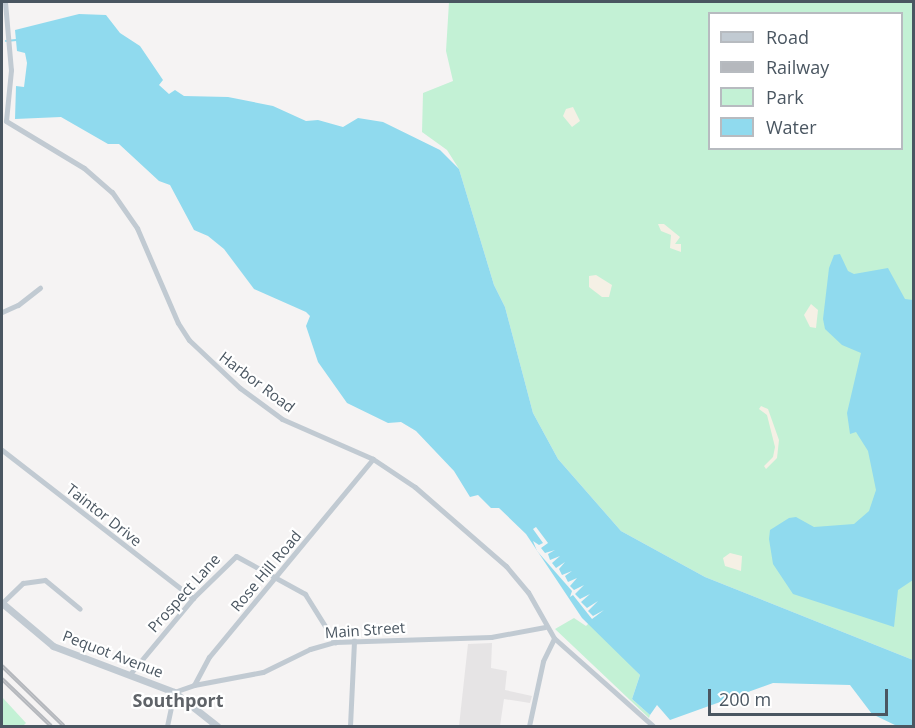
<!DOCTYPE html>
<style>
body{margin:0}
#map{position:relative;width:915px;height:728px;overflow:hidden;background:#f5f3f3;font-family:"Open Sans",sans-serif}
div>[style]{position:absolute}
.education>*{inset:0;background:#e6e4e5}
.green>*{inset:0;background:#c3f1d5}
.sand>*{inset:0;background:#f5f0e5}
.water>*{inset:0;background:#90daee}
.pier>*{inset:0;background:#f5f3f3}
.stream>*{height:1.5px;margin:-0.75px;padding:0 0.75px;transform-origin:0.75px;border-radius:0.75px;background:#90daee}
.minor>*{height:5px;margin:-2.5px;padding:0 2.5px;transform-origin:2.5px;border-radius:2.5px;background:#c1cad2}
.tertiary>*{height:7px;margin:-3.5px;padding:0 3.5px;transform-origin:3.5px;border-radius:3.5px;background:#c1cad2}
.rail>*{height:4px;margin-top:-2px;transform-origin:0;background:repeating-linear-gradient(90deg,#fff 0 4.5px,#b5b8bd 0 9px);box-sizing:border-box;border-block:2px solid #b5b8bd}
span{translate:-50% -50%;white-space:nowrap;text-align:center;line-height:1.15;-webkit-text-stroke:4.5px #fff;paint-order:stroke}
.street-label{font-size:15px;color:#4a5661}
.quarter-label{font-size:18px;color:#5f6368;font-weight:700}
.frame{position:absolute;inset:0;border:3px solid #4a5661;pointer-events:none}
.legend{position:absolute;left:708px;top:12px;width:195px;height:138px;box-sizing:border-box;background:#fff;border:2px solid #b7bbc0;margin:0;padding:8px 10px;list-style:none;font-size:18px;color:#4a5661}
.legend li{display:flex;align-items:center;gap:12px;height:30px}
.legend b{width:30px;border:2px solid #b7bbc0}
.scale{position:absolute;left:708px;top:689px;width:180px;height:27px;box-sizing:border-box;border:3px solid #4a5661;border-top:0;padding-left:8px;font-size:18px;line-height:21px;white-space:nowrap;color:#4a5661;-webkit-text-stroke:4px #fff;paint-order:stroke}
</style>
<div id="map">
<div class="education">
<i style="clip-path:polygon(492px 643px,491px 668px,507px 671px,505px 690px,532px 696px,530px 703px,504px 699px,500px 726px,459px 726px,468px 644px)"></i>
</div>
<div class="green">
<i style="clip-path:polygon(evenodd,449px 2px,913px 2px,913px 660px,705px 577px,621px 531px,558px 459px,533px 413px,505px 307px,494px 285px,459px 169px,447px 150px,422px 132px,423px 93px,453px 81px,446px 51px,449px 2px,710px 14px,902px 14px,902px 148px,710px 148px,710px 14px)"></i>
<i style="clip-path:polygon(574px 618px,586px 626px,590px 622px,640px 675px,632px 699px,650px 715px,649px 718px,555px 629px)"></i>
<i style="clip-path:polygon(2px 697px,26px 723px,23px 726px,2px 726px)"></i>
</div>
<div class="sand">
<i style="clip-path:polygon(573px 107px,580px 121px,572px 127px,563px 116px,566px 109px)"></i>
<i style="clip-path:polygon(658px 224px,664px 224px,680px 237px,675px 244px,681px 244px,681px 252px,670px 248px,671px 235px,661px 231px)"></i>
<i style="clip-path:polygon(596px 275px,612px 285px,609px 297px,602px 297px,589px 287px,589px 276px)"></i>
<i style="clip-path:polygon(811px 304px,818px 310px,816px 328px,810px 327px,804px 315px)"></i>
<i style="clip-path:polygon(761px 406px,768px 409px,779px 440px,777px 458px,766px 469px,764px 466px,773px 457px,775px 447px,767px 415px,759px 409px)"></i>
<i style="clip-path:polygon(730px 553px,742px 556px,741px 571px,725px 566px,723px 558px)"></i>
</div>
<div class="water">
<i style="clip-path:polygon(79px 14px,106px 15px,120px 33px,140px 46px,163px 80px,159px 85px,169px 94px,175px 90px,184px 96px,228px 97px,273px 106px,306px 121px,318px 120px,343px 127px,358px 118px,383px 122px,440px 150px,459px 169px,494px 285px,505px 307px,533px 413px,558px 459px,621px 531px,705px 577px,913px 660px,913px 726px,897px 726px,872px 714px,850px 685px,773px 683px,670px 720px,657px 705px,650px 715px,632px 699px,640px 675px,582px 618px,526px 534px,499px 508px,491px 508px,478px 495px,470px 497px,454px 471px,416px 431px,401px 422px,388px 423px,347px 403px,318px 362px,306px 326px,310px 316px,306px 312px,254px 289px,224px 249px,208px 236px,194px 230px,170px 185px,159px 181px,119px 144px,108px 144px,61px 117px,15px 119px,16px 86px,24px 87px,27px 63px,25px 53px,17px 51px,15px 30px)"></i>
<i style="clip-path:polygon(840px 254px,848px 271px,854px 274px,888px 268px,905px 299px,913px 300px,913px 580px,898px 590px,894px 627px,793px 594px,773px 564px,769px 539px,770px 530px,789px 518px,796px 517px,814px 527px,854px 524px,869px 511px,876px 490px,868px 451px,856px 432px,850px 434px,847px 413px,861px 353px,842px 345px,825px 329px,823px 319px,829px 268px,834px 255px)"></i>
</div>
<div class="pier">
<i style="clip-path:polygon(536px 527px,548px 543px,541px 548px,545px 553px,555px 550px,548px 554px,550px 560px,560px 556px,552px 563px,556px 568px,565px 562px,559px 569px,562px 575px,572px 571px,565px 576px,568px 582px,577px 578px,570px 586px,574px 590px,584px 585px,575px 594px,580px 599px,590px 594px,581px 602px,587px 608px,598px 601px,588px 611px,593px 616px,604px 610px,592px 619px,573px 595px,570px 597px,572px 591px,537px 551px,533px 541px,539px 545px,543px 543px,533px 529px)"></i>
</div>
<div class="stream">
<i style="left:6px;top:41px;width:10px;rotate:-6deg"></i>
</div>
<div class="minor">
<i style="left:5px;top:2px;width:68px;rotate:85deg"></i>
<i style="left:11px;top:70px;width:51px;rotate:95.6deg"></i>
<i style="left:6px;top:121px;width:91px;rotate:31.1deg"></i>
<i style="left:84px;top:168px;width:37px;rotate:41deg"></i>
<i style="left:112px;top:192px;width:44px;rotate:55.2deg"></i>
<i style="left:137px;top:228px;width:103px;rotate:66.7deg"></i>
<i style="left:178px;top:323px;width:20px;rotate:57deg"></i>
<i style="left:189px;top:340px;width:70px;rotate:43.3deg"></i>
<i style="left:240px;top:388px;width:52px;rotate:36.4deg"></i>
<i style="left:282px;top:419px;width:99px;rotate:23.7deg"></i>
<i style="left:373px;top:459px;width:50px;rotate:33.7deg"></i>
<i style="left:415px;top:487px;width:121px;rotate:41deg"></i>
<i style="left:506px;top:566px;width:34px;rotate:50deg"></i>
<i style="left:528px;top:592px;width:53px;rotate:60.5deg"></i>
<i style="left:554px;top:638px;width:132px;rotate:41.6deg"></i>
<i style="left:2px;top:312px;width:17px;rotate:-24deg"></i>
<i style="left:18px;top:305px;width:28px;rotate:-38deg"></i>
<i style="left:2px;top:450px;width:242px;rotate:37.8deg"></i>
<i style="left:2px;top:603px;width:29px;rotate:-44deg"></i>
<i style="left:23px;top:583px;width:22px;rotate:-8deg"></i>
<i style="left:45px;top:580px;width:45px;rotate:39.6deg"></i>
<i style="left:130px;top:674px;width:99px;rotate:-50.3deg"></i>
<i style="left:193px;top:598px;width:60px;rotate:-44.3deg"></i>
<i style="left:236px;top:556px;width:79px;rotate:28.8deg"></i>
<i style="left:305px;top:594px;width:57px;rotate:58deg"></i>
<i style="left:194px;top:685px;width:70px;rotate:-10.7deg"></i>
<i style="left:263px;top:672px;width:52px;rotate:-26.1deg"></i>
<i style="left:310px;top:649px;width:26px;rotate:-16deg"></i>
<i style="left:335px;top:642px;width:156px;rotate:-1.8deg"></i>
<i style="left:491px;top:637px;width:55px;rotate:-10.5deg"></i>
<i style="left:167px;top:726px;width:35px;rotate:-78deg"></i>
<i style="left:174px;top:692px;width:21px;rotate:-19deg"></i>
<i style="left:194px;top:685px;width:32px;rotate:-62deg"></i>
<i style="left:209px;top:657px;width:257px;rotate:-50.4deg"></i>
<i style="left:350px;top:726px;width:86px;rotate:-87.3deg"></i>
<i style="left:529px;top:726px;width:66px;rotate:-77.8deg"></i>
<i style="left:543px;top:661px;width:25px;rotate:-64deg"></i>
</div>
<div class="tertiary">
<i style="left:2px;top:603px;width:67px;rotate:40.1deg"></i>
<i style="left:53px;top:646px;width:129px;rotate:20.8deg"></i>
<i style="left:174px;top:692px;width:55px;rotate:38.3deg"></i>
</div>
<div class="rail">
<i style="left:2px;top:666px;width:86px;rotate:44.1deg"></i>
<i style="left:2px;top:679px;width:68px;rotate:43.8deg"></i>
</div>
<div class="street-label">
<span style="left:257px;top:382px;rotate:37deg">Harbor Road</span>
<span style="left:104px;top:515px;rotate:38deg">Taintor Drive</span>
<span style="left:266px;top:571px;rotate:-50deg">Rose Hill Road</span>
<span style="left:184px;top:593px;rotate:-48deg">Prospect Lane</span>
<span style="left:365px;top:630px;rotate:-4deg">Main Street</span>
<span style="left:113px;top:654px;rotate:21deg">Pequot Avenue</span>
</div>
<div class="quarter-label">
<span style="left:178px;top:700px">Southport</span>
</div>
<div class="frame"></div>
<ul class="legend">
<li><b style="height:8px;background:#c1cad2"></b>Road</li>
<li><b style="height:8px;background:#b5b8bd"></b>Railway</li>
<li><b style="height:16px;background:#c3f1d5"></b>Park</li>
<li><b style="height:16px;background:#90daee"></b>Water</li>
</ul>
<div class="scale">200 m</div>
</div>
